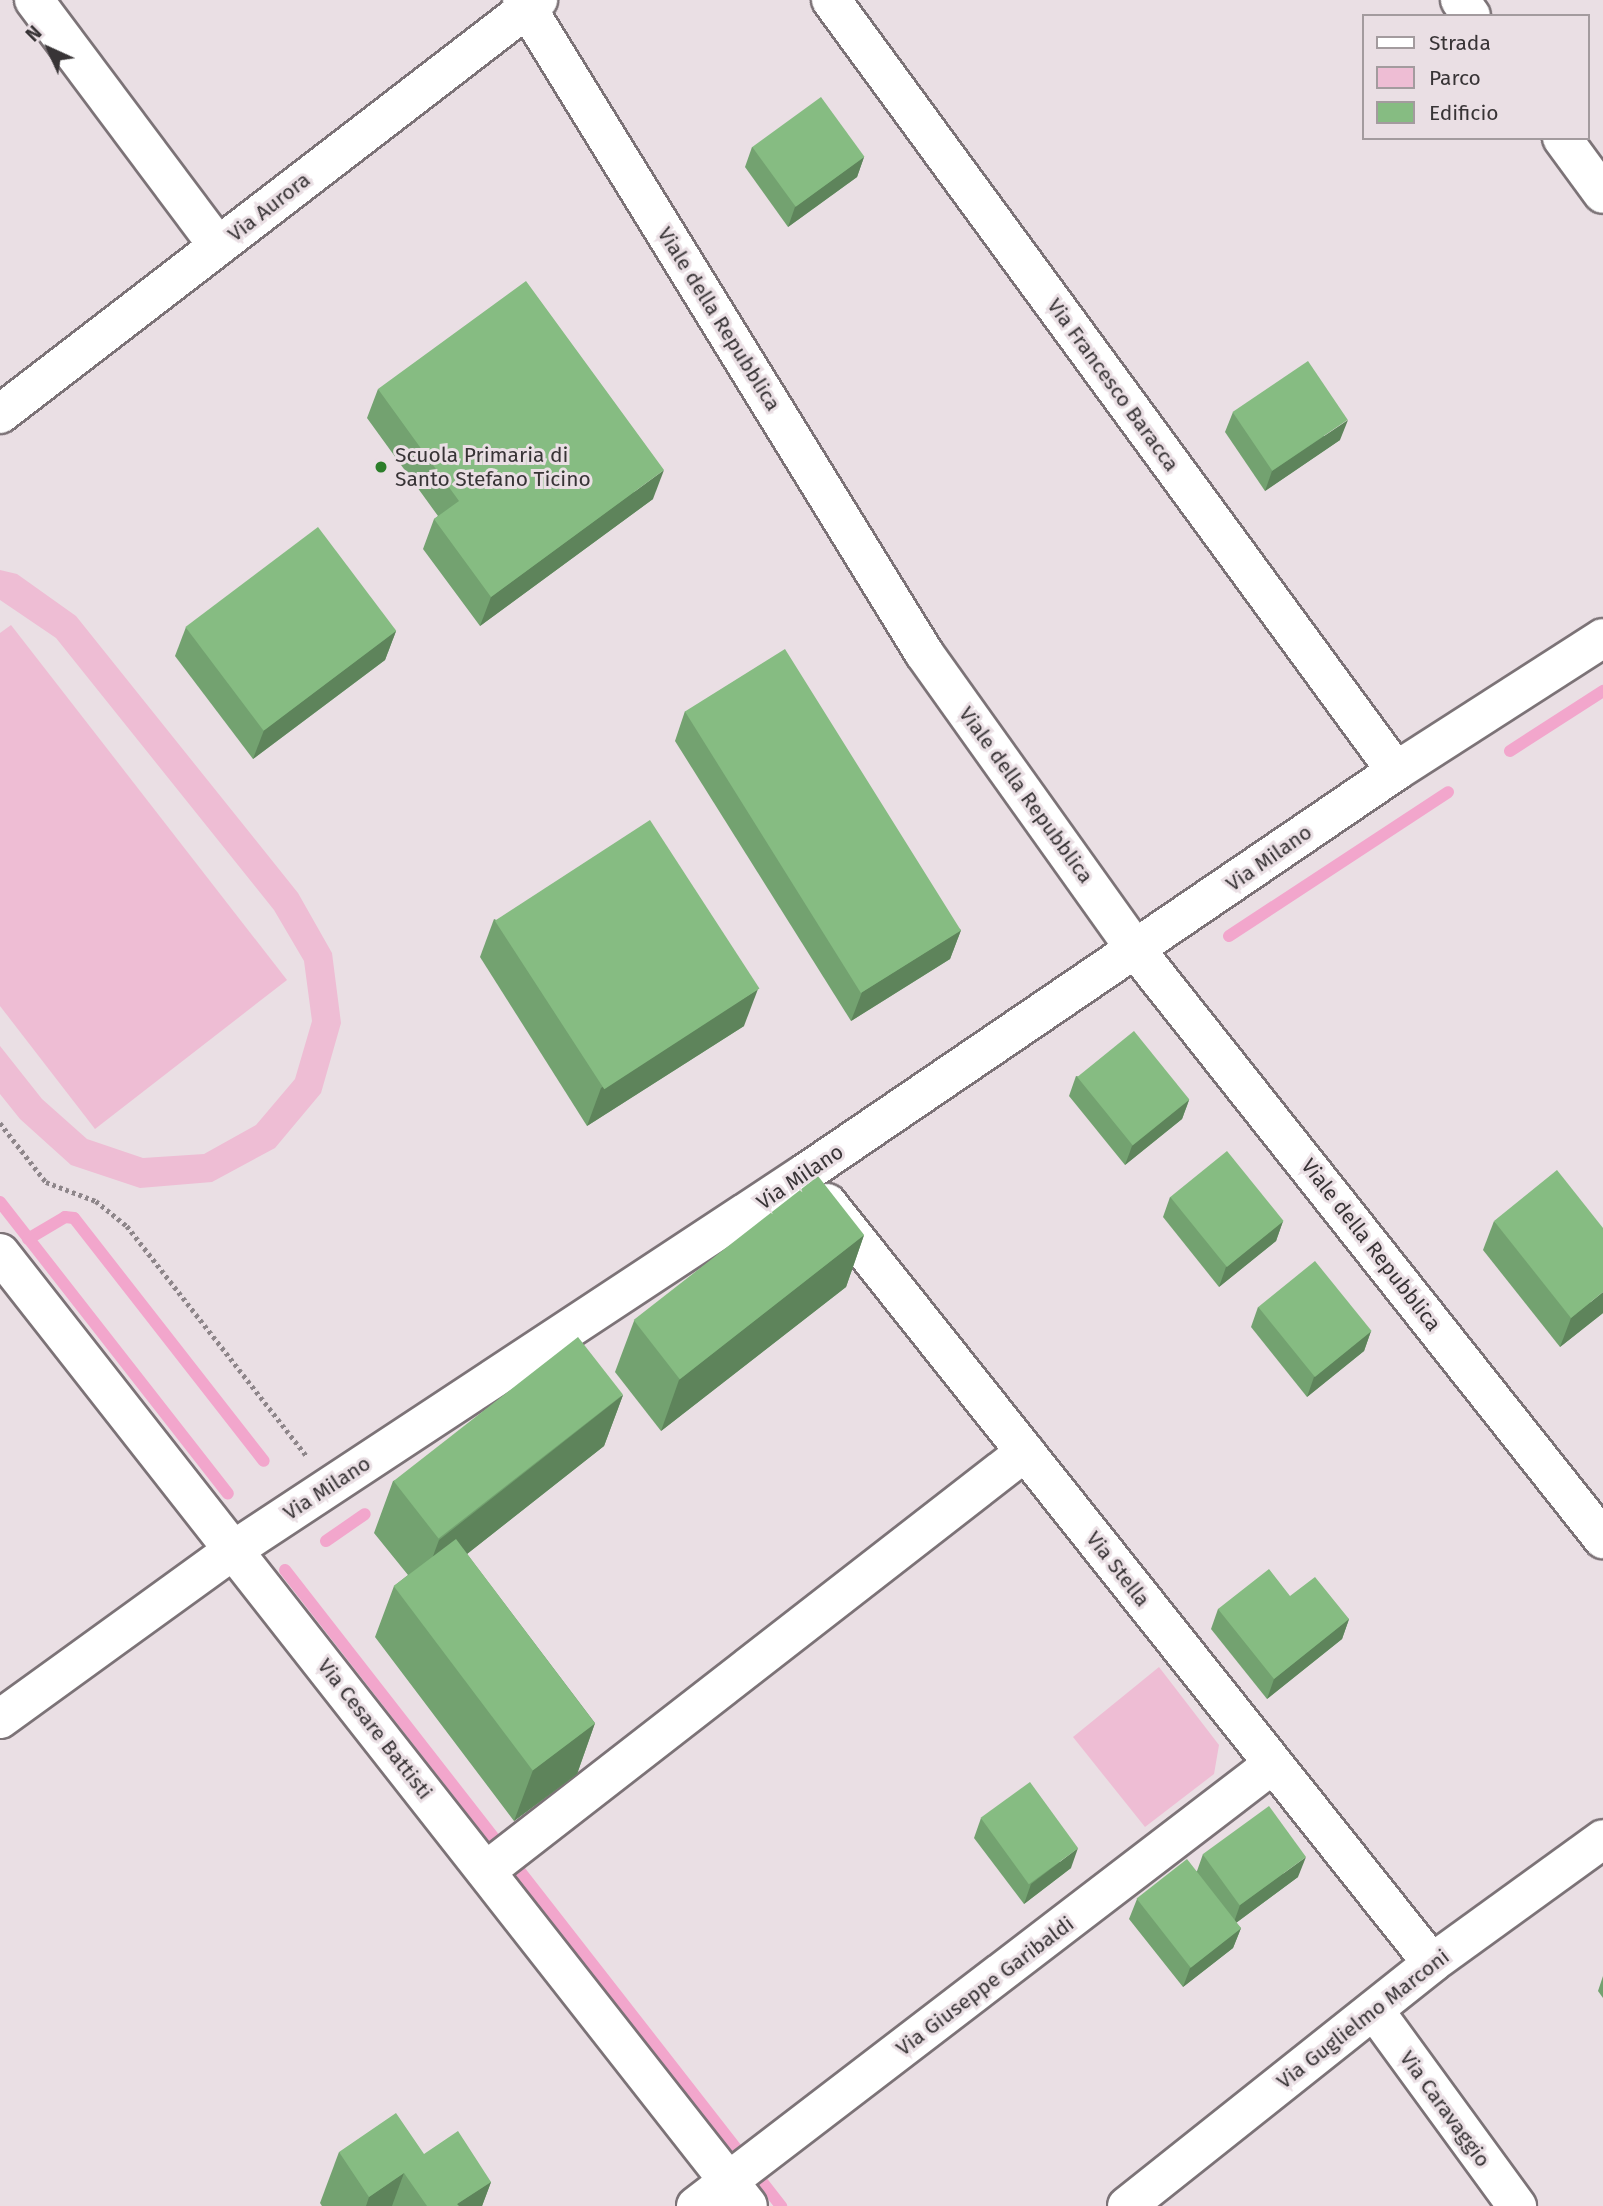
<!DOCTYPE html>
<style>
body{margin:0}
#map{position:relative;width:1603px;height:2206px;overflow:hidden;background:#eadfe4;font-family:"Fira Sans",sans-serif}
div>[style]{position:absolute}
.green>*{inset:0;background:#eebdd4}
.stream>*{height:12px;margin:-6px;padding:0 6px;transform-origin:6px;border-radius:6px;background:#f2a6cc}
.path>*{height:4.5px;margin-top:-2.25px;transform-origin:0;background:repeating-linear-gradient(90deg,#8e868a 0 3.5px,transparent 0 7px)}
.roads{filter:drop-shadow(2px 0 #7c7377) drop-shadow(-2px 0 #7c7377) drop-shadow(0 2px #7c7377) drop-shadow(0 -2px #7c7377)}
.street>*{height:38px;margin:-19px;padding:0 19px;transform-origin:19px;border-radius:19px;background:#fff}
.wall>*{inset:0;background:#73a270}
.shaded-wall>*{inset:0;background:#5e845b}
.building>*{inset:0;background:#86bc82;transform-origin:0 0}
.dots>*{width:19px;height:19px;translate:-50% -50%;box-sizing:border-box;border:4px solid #eadfe4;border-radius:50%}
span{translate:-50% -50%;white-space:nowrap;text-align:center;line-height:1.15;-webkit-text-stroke:6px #eadfe4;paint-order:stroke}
.street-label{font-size:21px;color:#383436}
.poi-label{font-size:21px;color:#383436}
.left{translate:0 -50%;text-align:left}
.legend{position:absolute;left:1362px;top:14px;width:228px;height:126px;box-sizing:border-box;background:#eadfe4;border:2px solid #a39b9e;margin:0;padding:9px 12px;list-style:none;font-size:21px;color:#383436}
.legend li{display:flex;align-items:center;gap:14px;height:35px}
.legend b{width:35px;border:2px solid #a39b9e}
.north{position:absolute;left:14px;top:14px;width:70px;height:70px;-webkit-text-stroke:5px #eadfe4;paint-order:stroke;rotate:315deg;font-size:19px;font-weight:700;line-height:28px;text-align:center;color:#383436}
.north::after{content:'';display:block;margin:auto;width:24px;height:32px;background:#383436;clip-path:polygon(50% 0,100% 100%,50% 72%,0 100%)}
</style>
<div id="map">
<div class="green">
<i style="clip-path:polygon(0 570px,17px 574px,76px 616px,298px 893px,332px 953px,341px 1023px,321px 1093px,275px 1148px,212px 1182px,140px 1188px,71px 1165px,20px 1119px,0 1094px,0 1046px,42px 1099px,87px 1139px,143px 1158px,204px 1154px,256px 1125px,295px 1079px,312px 1021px,304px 961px,274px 910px,56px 638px,0 600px)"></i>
<i style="clip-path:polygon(11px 625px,287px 980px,95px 1129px,0 1006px,0 633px)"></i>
<i style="clip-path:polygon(1159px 1667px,1219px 1745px,1214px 1774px,1145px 1827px,1073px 1737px)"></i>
</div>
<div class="stream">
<i style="left:1510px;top:751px;width:111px;rotate:-32.8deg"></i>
<i style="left:1229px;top:936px;width:262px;rotate:-33.3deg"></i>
<i style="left:0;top:1202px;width:370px;rotate:52deg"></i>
<i style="left:28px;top:1239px;width:43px;rotate:-30.7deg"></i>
<i style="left:65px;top:1217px;width:9px;rotate:6deg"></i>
<i style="left:74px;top:1218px;width:308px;rotate:52deg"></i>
<i style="left:326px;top:1541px;width:47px;rotate:-34.7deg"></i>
<i style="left:285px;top:1570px;width:807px;rotate:52.05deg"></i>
</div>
<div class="path">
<i style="left:0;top:1123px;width:75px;rotate:52.1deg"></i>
<i style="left:46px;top:1182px;width:53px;rotate:20.8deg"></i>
<i style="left:96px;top:1201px;width:40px;rotate:39deg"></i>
<i style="left:127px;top:1226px;width:291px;rotate:52deg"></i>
</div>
<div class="roads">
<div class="street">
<i style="left:34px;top:0;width:307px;rotate:53.2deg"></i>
<i style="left:522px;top:0;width:767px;rotate:58.38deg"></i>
<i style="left:924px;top:653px;width:365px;rotate:54.5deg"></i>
<i style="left:1136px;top:950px;width:752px;rotate:51.59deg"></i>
<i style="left:831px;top:0;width:956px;rotate:53.77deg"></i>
<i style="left:1460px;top:0;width:19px;rotate:55deg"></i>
<i style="left:1562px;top:138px;width:69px;rotate:53.8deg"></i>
<i style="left:0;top:414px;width:679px;rotate:-37.58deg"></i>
<i style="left:827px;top:1203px;width:971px;rotate:51.48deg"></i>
<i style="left:0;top:1253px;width:1211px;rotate:51.87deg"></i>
<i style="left:0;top:1719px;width:290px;rotate:-35.9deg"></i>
<i style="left:235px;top:1549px;width:681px;rotate:-33.39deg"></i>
<i style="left:804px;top:1174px;width:716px;rotate:-34.24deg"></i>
<i style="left:1396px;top:771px;width:246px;rotate:-32.7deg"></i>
<i style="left:486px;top:1871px;width:683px;rotate:-37.86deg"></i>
<i style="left:1374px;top:2010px;width:243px;rotate:53.9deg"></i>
<i style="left:696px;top:2206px;width:727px;rotate:-37.45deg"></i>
<i style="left:1127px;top:2206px;width:390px;rotate:-38.5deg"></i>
<i style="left:1432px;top:1963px;width:211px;rotate:-35.9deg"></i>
</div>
</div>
<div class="wall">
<i style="clip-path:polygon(752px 147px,864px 157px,857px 177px,788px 227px,745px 167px)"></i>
<i style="clip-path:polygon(378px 389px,653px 499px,480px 626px,423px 549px,434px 519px,438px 516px,367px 418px)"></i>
<i style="clip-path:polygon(1233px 412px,1340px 440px,1265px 491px,1225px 432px)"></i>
<i style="clip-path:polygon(186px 627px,396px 631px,385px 660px,253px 759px,175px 656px)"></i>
<i style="clip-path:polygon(685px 711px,961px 930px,950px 959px,851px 1021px,675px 741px)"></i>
<i style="clip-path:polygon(494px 919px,744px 1026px,587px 1126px,480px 957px)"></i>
<i style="clip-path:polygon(1076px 1076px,1189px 1100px,1182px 1119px,1125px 1165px,1069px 1096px)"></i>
<i style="clip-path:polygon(1170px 1197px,1283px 1221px,1276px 1241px,1219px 1287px,1163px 1217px)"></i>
<i style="clip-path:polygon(1494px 1221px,1603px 1313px,1560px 1347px,1483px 1250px)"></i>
<i style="clip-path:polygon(864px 1235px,846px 1287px,661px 1431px,615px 1372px,634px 1321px)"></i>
<i style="clip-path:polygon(1258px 1307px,1371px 1331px,1364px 1351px,1307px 1397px,1251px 1327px)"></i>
<i style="clip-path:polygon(623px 1395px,604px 1446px,467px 1554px,595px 1723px,577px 1774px,514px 1821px,375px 1637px,394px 1586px,408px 1575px,374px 1533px,393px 1481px)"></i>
<i style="clip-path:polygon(1290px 1596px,1349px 1619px,1342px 1639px,1267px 1699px,1211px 1629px,1218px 1609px)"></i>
<i style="clip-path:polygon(981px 1818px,1071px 1868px,1024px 1904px,974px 1838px)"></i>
<i style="clip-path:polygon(1203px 1854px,1298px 1877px,1236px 1923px,1241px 1928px,1233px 1948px,1183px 1987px,1129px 1919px,1137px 1899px,1197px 1871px)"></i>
<i style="clip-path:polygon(1603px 1976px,1603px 1998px,1598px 1991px)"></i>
<i style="clip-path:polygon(339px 2152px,424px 2154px,491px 2182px,482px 2206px,322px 2206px,320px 2203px)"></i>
</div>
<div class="shaded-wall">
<i style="clip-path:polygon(864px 157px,857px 177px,788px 227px,795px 207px)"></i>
<i style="clip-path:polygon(1348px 420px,1340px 440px,1265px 491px,1272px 471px)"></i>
<i style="clip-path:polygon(664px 470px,653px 499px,480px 626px,491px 597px)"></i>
<i style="clip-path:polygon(396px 631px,385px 660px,253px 759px,264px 730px)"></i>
<i style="clip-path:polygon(961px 930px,950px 959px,851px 1021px,862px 992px)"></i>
<i style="clip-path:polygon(758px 989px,744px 1026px,587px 1126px,601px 1088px)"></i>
<i style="clip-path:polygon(1189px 1100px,1182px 1119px,1125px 1165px,1132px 1146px)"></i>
<i style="clip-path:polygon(1283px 1221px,1276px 1241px,1219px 1287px,1226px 1267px)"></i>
<i style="clip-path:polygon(864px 1235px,846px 1287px,661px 1431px,679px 1380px)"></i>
<i style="clip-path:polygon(1603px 1292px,1603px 1313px,1560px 1347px,1571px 1318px)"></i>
<i style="clip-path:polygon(1371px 1331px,1364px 1351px,1307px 1397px,1314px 1377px)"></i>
<i style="clip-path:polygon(623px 1395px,604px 1446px,420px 1591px,439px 1540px)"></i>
<i style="clip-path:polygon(1349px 1619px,1342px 1639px,1267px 1699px,1274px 1679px)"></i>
<i style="clip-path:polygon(595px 1723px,577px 1774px,514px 1821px,533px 1770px)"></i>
<i style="clip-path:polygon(1078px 1848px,1071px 1868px,1024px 1904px,1031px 1884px)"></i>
<i style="clip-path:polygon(1306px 1857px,1298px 1877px,1233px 1925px,1240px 1905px)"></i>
<i style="clip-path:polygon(1241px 1928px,1233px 1948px,1183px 1987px,1190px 1968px)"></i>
<i style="clip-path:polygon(404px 2173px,392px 2206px,366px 2206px,369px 2197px)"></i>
<i style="clip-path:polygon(491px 2182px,482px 2206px,457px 2206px,457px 2204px)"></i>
</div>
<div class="building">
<i style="left:821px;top:97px;width:74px;height:85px;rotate:54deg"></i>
<i style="clip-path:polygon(526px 281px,664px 470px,491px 597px,434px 519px,459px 501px,378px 389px)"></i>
<i style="left:1308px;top:361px;width:71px;height:91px;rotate:56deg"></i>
<i style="left:318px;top:527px;width:130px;height:166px;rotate:53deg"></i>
<i style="left:785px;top:649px;width:332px;height:118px;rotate:58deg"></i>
<i style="left:650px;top:820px;width:201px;height:185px;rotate:57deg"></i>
<i style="left:1134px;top:1031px;width:88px;height:73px;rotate:51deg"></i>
<i style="left:1227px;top:1151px;width:90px;height:73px;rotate:51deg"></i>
<i style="clip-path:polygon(1557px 1170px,1603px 1228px,1603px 1292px,1571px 1318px,1494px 1221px)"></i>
<i style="left:818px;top:1176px;width:75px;height:234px;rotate:52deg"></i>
<i style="left:1315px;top:1261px;width:90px;height:73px;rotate:51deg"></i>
<i style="left:578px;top:1337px;width:73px;height:234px;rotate:52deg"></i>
<i style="left:456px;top:1539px;width:231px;height:78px;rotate:53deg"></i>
<i style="clip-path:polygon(1269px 1569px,1290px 1596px,1315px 1577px,1349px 1619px,1274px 1679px,1218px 1609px)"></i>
<i style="left:1030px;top:1782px;width:82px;height:61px;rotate:54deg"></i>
<i style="left:1269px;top:1806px;width:63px;height:82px;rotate:54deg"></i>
<i style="left:1187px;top:1859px;width:88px;height:64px;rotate:52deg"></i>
<i style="clip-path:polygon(396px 2113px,424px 2154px,458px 2131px,491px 2182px,457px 2204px,459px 2206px,427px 2206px,404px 2173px,369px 2197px,339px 2152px)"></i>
</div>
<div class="dots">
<i style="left:381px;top:467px;background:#2c7e2a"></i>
</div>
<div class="street-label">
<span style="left:269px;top:207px;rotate:-38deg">Via Aurora</span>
<span style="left:719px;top:319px;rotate:58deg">Viale della Repubblica</span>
<span style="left:1113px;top:385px;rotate:54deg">Via Francesco Baracca</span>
<span style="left:1026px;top:795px;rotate:54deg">Viale della Repubblica</span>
<span style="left:1269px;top:858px;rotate:-35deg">Via Milano</span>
<span style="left:800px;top:1177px;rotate:-34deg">Via Milano</span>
<span style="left:1371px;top:1245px;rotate:52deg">Viale della Repubblica</span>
<span style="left:327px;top:1488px;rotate:-33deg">Via Milano</span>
<span style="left:1118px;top:1569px;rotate:52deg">Via Stella</span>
<span style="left:375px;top:1729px;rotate:52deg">Via Cesare Battisti</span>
<span style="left:985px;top:1986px;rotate:-37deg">Via Giuseppe Garibaldi</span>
<span style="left:1363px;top:2019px;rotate:-38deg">Via Guglielmo Marconi</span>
<span style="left:1445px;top:2109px;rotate:54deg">Via Caravaggio</span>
</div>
<div class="poi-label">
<span class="left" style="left:395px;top:467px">Scuola Primaria di<br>Santo Stefano Ticino</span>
</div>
<ul class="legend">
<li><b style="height:9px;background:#fff"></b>Strada</li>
<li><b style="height:19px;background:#eebdd4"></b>Parco</li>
<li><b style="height:19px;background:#86bc82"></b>Edificio</li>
</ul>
<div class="north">N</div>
</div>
